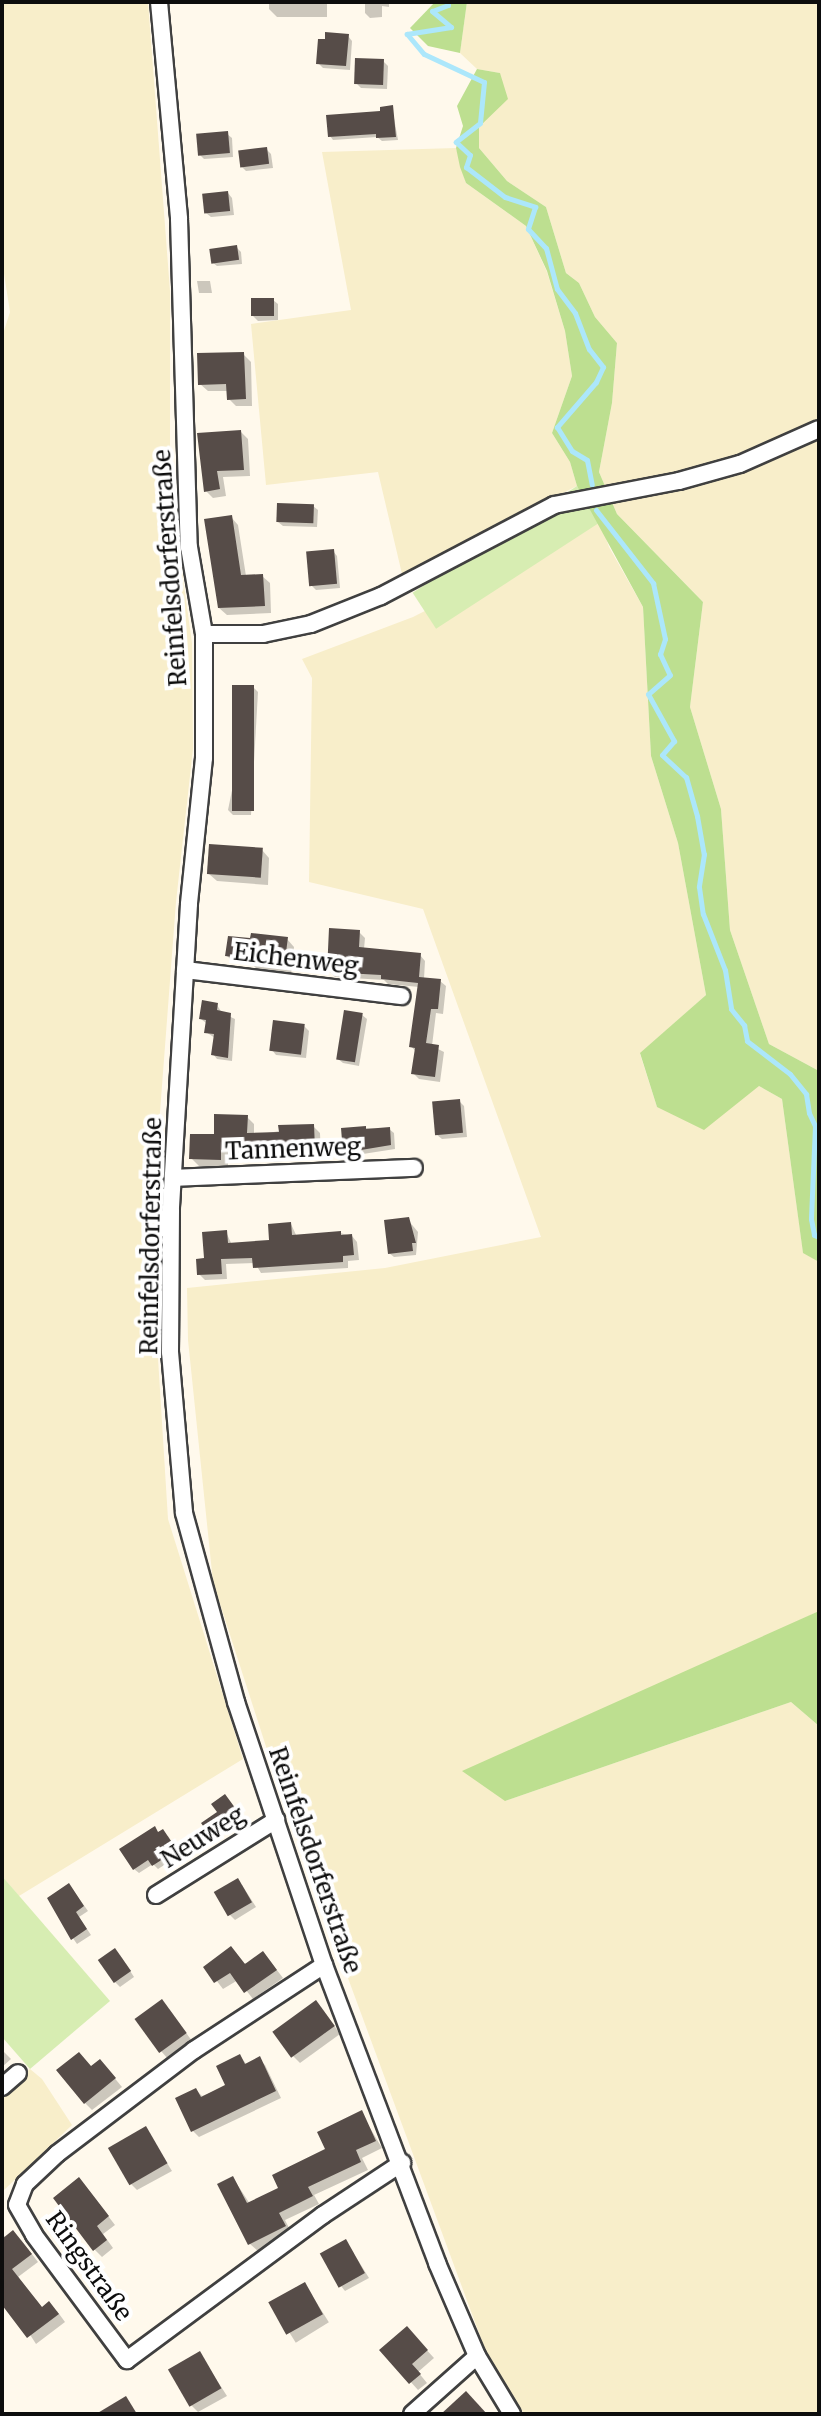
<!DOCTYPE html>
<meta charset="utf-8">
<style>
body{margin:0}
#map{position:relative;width:821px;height:2416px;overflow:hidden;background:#fff9ec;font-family:Merriweather,serif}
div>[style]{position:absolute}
.farmland>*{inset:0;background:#f8eeca}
.green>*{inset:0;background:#d7edb2;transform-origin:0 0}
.forest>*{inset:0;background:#bddf90}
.shadow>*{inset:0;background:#0003;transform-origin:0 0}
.stream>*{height:5px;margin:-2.5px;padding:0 2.5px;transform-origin:2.5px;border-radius:2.5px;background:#ace7fb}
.building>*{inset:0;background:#564c48;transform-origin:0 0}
.roads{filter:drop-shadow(2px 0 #404040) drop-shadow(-2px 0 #404040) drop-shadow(0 2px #404040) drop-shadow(0 -2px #404040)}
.minor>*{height:16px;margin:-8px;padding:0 8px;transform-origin:8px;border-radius:8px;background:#fff}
span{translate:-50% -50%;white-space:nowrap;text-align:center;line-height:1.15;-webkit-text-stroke:8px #fff;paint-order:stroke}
.street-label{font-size:24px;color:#0d0d0d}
.frame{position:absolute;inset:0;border:4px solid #0d0d0d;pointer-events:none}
</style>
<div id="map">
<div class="farmland">
<i style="clip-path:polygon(2px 2px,148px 2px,170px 291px,170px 485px,192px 643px,193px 749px,176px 902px,160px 1112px,158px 1358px,168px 1519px,243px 1759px,19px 1896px,2px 1876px,2px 337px,10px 312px,2px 261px)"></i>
<i style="clip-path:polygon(467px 2px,819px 2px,819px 1071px,769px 1044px,730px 930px,721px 809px,690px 707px,703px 602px,617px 514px,599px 472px,612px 403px,617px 343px,595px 317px,579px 283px,566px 273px,546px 207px,507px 181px,479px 148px,479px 127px,500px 73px,477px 69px,460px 53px)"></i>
<i style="clip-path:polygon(456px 148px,466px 183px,526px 226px,547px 272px,565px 331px,572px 376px,552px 433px,570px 462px,577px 486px,402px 574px,378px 472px,266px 485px,251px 324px,351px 310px,322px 152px)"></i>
<i style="clip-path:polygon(600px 522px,609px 547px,643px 607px,651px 756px,678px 843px,706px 995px,640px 1054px,657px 1107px,759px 1086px,782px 1099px,803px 1252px,819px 1262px,819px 1611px,730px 1654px,505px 1801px,791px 1702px,819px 1726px,819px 2414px,524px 2414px,486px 2352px,290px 1821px,213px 1582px,188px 1340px,187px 1288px,385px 1268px,541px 1237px,423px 909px,309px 882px,312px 678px,302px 659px,413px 617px)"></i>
<i style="clip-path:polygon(30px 2069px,42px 2079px,72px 2125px,2px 2192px,2px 2093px)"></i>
</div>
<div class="green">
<i style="left:577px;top:486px;width:43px;height:196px;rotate:57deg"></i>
<i style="clip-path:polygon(2px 1876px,110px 2001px,30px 2069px,2px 2037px)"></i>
</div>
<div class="forest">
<i style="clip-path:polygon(435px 2px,467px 2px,460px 53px,428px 46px,410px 28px)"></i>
<i style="clip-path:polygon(477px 69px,500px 73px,508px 99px,479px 127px,479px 148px,507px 181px,546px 207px,566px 273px,579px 283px,595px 317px,617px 343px,612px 403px,599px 472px,617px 514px,703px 602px,690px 707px,721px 809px,730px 930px,769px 1044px,819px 1071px,819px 1262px,803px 1253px,782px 1099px,759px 1086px,704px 1130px,657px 1107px,640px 1053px,706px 995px,678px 843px,651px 756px,643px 607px,577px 486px,570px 462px,552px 433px,572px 376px,565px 331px,547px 271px,526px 226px,466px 183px,460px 167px,456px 148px,463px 126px,457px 106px)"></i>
<i style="clip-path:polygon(819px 1611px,819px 1726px,791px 1702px,505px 1801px,462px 1771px)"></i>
</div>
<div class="shadow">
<i style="clip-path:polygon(269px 2px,327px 2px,327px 17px,277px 17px,269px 9px)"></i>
<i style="clip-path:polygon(365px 2px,389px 2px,389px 7px,382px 6px,382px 17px,370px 18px,365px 13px)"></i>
<i style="clip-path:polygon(348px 36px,352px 41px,350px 70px,323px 68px,318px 63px)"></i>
<i style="clip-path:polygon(383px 61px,388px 66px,387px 89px,361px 88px,356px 83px)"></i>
<i style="clip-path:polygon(392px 107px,398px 140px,382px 141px,377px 137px,333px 140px,330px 136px)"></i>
<i style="clip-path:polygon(227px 134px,232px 138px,233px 157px,204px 159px,199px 154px)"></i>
<i style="clip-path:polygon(267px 150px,271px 154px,273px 168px,246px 171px,241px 166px)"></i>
<i style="clip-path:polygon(228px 193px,232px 198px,234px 215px,211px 217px,206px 213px)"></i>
<i style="clip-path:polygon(236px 247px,241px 252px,242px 264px,217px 266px,212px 262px)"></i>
<i style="clip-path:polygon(197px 281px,210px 281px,212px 293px,199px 293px)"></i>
<i style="clip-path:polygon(273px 300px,278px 304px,278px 320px,258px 321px,253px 316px)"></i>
<i style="clip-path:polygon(243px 354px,251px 362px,252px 406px,236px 406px,229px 399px,228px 391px,208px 391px,200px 384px)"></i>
<i style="clip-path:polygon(241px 432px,248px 439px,250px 476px,223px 477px,226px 496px,213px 498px,206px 491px,199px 435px)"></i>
<i style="clip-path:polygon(313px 506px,318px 510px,317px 527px,283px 526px,278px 522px)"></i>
<i style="clip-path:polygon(231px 517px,238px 525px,246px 576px,262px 576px,270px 583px,271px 613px,227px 615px,219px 608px)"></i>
<i style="clip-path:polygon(333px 551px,337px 556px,340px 588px,316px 590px,311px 585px)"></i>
<i style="clip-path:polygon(253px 687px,258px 692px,251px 815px,233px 815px,228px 810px)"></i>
<i style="clip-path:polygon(262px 850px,269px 858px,268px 885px,217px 881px,209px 874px)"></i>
<i style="clip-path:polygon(359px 932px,365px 938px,364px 949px,420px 955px,425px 961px,424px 979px,440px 981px,446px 986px,443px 1014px,436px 1013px,432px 1046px,444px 1052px,440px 1082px,419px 1079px,413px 1073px,416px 1052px,411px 1046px,419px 987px,388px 984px,384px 980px,335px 977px,329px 971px)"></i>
<i style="clip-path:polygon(287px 939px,294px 947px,291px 975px,259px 971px,253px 965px,235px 963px,227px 956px)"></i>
<i style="clip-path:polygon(217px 1005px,222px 1013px,235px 1019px,232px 1061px,217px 1059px,213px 1054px,215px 1038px,206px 1032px,206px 1023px,201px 1019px)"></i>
<i style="clip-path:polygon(362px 1015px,367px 1019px,359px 1066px,343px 1063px,338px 1059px)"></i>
<i style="clip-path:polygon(304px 1026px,309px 1031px,306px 1058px,276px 1055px,272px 1050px)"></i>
<i style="clip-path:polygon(459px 1101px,464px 1106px,467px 1137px,442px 1139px,437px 1135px)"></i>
<i style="clip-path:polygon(247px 1117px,254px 1124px,254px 1135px,313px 1126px,320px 1133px,321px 1157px,274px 1162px,269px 1158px,228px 1156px,228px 1166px,199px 1166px,191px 1158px,216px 1136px)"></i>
<i style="clip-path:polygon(365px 1128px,389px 1129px,394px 1133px,395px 1149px,350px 1156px,345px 1152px)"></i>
<i style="clip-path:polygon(408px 1220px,418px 1232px,416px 1255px,394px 1257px,389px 1253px)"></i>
<i style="clip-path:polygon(291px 1224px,297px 1237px,340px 1233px,352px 1236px,357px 1242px,359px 1260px,348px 1261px,348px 1268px,261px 1273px,255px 1263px,226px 1264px,227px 1279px,205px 1280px,199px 1274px,226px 1232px,232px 1245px,271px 1241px)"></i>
<i style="clip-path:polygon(229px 1801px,244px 1821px,217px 1839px,212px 1834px)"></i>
<i style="clip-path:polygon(160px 1834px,168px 1836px,180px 1855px,158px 1869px,153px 1864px,139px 1873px,134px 1869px)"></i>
<i style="clip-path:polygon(242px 1885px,256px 1907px,235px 1920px,230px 1915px)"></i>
<i style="clip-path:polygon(73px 1890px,88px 1911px,79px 1917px,91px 1935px,77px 1944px,61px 1921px)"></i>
<i style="clip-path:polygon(120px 1955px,134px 1977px,120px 1987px,115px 1982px)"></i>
<i style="clip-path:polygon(270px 1961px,283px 1978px,253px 1999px,238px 1980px,223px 1989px,206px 1967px)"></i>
<i style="clip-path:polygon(169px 2009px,192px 2041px,168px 2059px,161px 2051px)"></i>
<i style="clip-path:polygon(323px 2010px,340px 2034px,300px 2063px,293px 2056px)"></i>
<i style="clip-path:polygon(2px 2050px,11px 2059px,2px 2067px)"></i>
<i style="clip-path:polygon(240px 2056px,247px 2065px,259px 2059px,265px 2065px,281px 2098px,199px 2137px,192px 2130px,196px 2090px,202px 2096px,228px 2086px)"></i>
<i style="clip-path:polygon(92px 2068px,107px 2069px,122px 2087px,92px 2110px,85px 2103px)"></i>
<i style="clip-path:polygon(361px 2113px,382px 2148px,362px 2158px,368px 2170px,314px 2195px,319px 2204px,285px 2220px,292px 2234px,258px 2251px,250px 2244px,233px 2178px,250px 2204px,281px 2189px,328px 2150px)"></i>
<i style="clip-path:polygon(146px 2129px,172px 2171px,137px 2190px,130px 2183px)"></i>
<i style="clip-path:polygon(86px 2187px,115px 2225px,103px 2234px,113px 2248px,102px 2257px,94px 2249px)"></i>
<i style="clip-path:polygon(2px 2233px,6px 2238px,21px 2240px,38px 2262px,18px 2277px,43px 2309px,57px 2311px,65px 2322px,36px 2344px,2px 2291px)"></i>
<i style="clip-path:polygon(346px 2241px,369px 2278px,345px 2291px,341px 2286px)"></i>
<i style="left:305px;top:2284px;width:45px;height:39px;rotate:58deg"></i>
<i style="clip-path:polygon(414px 2336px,434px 2358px,418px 2372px,427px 2383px,418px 2390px,382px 2350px)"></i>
<i style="clip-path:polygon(200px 2354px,227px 2396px,198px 2412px,191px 2405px)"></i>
</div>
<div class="stream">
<i style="left:448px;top:2px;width:3px;rotate:90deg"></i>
<i style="left:448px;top:5px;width:17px;rotate:159deg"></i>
<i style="left:432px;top:11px;width:25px;rotate:40deg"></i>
<i style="left:451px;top:27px;width:45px;rotate:171deg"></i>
<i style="left:407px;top:34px;width:26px;rotate:50deg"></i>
<i style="left:424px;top:54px;width:66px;rotate:25deg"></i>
<i style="left:484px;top:82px;width:41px;rotate:95.6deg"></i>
<i style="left:480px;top:123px;width:31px;rotate:142deg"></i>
<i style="left:456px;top:142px;width:19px;rotate:43deg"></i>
<i style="left:470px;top:155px;width:13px;rotate:108deg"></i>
<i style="left:466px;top:167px;width:49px;rotate:37.6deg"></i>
<i style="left:505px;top:197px;width:32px;rotate:18deg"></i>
<i style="left:535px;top:207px;width:23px;rotate:108deg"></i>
<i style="left:528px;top:229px;width:26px;rotate:47deg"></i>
<i style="left:546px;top:248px;width:42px;rotate:75deg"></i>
<i style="left:557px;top:289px;width:30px;rotate:53deg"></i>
<i style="left:575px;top:313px;width:39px;rotate:69deg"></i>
<i style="left:589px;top:349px;width:23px;rotate:52deg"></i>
<i style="left:603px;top:367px;width:17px;rotate:115deg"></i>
<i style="left:596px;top:382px;width:60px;rotate:130.9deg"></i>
<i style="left:557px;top:427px;width:28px;rotate:58deg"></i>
<i style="left:572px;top:451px;width:17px;rotate:31deg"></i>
<i style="left:587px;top:460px;width:25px;rotate:79deg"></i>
<i style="left:596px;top:510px;width:93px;rotate:52deg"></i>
<i style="left:653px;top:583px;width:57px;rotate:77.9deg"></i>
<i style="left:665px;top:639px;width:16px;rotate:108deg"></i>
<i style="left:660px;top:654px;width:23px;rotate:65deg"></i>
<i style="left:670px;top:675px;width:29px;rotate:139deg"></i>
<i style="left:648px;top:694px;width:54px;rotate:61deg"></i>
<i style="left:674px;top:741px;width:18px;rotate:131deg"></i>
<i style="left:662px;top:755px;width:33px;rotate:43deg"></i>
<i style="left:686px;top:777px;width:41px;rotate:74.2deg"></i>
<i style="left:697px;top:816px;width:39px;rotate:80deg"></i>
<i style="left:704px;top:854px;width:33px;rotate:99deg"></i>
<i style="left:699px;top:887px;width:27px;rotate:82deg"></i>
<i style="left:703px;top:914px;width:60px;rotate:68.6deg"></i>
<i style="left:725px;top:970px;width:39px;rotate:81deg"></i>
<i style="left:731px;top:1009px;width:21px;rotate:51deg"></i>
<i style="left:744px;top:1025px;width:16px;rotate:79deg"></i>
<i style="left:747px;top:1041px;width:54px;rotate:37.5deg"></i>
<i style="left:790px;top:1074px;width:26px;rotate:51deg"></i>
<i style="left:806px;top:1094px;width:19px;rotate:81deg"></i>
<i style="left:809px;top:1113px;width:14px;rotate:65deg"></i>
<i style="left:815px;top:1126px;width:93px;rotate:92.5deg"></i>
<i style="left:811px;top:1219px;width:16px;rotate:79deg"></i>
<i style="left:814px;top:1235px;width:5px;rotate:22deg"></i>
</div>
<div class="building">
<i style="clip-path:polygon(325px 32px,349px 34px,346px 66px,316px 64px,318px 39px,325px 39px)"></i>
<i style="left:355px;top:58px;width:29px;height:26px;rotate:2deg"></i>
<i style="clip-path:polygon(393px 105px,396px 137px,376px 138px,376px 134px,328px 137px,326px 115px,380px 111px,380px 107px)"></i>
<i style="left:228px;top:131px;width:22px;height:32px;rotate:85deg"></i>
<i style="left:267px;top:147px;width:17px;height:29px;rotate:83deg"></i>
<i style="left:228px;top:191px;width:20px;height:26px;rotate:84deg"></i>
<i style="left:237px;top:245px;width:15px;height:28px;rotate:82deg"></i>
<i style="left:274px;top:298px;width:18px;height:23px;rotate:90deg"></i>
<i style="clip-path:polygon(244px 352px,246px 399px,227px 400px,226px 384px,198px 385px,197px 353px)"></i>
<i style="clip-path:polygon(241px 430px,244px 470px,217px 471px,220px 489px,204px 492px,197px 433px)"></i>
<i style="left:277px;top:503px;width:37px;height:19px;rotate:2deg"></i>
<i style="clip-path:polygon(232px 515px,241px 575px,263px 574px,265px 606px,218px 608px,204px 519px)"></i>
<i style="left:334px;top:549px;width:35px;height:28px;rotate:85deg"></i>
<i style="left:232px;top:685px;width:22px;height:126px"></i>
<i style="left:209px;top:844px;width:54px;height:30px;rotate:4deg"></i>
<i style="clip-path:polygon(329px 928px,360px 930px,359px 947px,421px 953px,419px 977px,441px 979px,438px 1009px,431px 1009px,426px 1043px,439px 1045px,435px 1077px,411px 1074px,415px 1048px,409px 1047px,418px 983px,381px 979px,381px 975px,327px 972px)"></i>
<i style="clip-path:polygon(251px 933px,288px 937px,284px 968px,250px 964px,250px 959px,225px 956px,228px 936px,250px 938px)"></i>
<i style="clip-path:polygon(202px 1000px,218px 1003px,217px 1010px,231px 1013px,228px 1058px,211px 1055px,214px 1034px,204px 1033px,206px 1020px,199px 1019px)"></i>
<i style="left:344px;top:1010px;width:19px;height:50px;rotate:9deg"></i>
<i style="left:273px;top:1020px;width:32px;height:31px;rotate:7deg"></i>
<i style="left:460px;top:1099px;width:34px;height:28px;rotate:85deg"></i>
<i style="clip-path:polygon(214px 1114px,248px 1115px,247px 1133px,279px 1132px,278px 1125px,314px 1124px,315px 1150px,265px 1156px,264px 1151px,221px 1150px,221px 1160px,189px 1159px,190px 1134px,214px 1134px)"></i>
<i style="clip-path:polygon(366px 1126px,366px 1129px,390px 1127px,391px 1145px,343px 1153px,341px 1128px)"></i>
<i style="clip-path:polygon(409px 1217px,416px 1243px,412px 1243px,413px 1251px,388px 1254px,384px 1220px)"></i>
<i style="clip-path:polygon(291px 1222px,292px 1235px,341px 1231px,341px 1235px,352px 1234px,354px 1255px,343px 1256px,343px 1262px,253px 1268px,252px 1258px,221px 1259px,222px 1274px,197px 1275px,196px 1259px,204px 1258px,202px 1232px,227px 1230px,228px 1243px,269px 1240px,268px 1224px)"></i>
<i style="clip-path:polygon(225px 1794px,241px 1816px,210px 1836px,201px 1823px,217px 1812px,211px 1804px)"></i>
<i style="clip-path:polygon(155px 1826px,158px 1832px,163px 1829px,177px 1850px,152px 1866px,148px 1860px,133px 1870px,119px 1849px)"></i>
<i style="left:238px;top:1878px;width:28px;height:28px;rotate:60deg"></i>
<i style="clip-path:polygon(69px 1883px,84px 1906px,76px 1912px,87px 1929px,71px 1940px,47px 1898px)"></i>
<i style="clip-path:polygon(231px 1946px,245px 1964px,263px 1951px,277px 1970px,244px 1993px,230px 1973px,214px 1983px,203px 1967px)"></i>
<i style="left:115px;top:1948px;width:28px;height:21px;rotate:55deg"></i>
<i style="left:162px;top:1999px;width:42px;height:34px;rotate:54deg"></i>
<i style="left:316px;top:2000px;width:32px;height:54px;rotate:54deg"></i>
<i style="clip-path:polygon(79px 2052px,91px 2066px,100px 2059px,116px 2078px,84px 2104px,56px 2070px)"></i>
<i style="clip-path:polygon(240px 2054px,245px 2064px,260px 2056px,276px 2091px,191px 2132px,175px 2098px,196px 2088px,201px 2097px,225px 2085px,216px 2066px)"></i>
<i style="clip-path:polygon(362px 2110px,376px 2141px,356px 2150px,361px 2162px,308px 2187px,313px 2196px,279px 2213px,286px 2226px,248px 2245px,217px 2184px,233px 2176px,247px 2203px,278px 2188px,272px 2175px,325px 2149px,317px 2132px)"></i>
<i style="left:146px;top:2126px;width:43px;height:44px;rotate:60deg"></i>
<i style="clip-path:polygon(79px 2177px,109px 2216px,97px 2226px,107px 2240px,93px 2251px,53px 2198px)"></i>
<i style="clip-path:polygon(13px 2230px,32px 2254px,12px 2269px,42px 2307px,49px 2301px,59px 2314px,27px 2338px,2px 2305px,2px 2239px)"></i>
<i style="left:346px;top:2239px;width:39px;height:30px;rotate:61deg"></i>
<i style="left:305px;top:2282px;width:37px;height:42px;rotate:61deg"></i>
<i style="clip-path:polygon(407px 2326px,428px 2350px,412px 2364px,421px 2374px,409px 2384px,379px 2350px)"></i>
<i style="left:200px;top:2351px;width:43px;height:37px;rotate:60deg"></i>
<i style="clip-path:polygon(466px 2391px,487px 2414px,441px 2414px)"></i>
<i style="clip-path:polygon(126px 2396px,137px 2414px,96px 2414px)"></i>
</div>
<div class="roads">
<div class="minor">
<i style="left:159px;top:2px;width:218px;rotate:84.7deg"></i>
<i style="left:179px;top:219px;width:328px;rotate:88.3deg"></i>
<i style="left:189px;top:547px;width:88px;rotate:80.2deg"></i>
<i style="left:204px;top:634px;width:124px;rotate:90deg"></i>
<i style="left:204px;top:758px;width:147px;rotate:95.9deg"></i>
<i style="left:189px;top:904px;width:307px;rotate:93.4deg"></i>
<i style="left:171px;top:1210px;width:142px;rotate:90.4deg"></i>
<i style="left:170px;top:1352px;width:162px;rotate:85deg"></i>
<i style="left:184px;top:1513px;width:196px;rotate:74.6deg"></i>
<i style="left:236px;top:1702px;width:277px;rotate:71.5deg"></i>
<i style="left:324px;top:1965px;width:319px;rotate:69.2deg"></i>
<i style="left:437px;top:2263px;width:101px;rotate:66.7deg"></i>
<i style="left:477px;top:2356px;width:68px;rotate:58.9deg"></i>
<i style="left:204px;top:634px;width:59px"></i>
<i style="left:263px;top:634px;width:49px;rotate:-11.8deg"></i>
<i style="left:311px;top:624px;width:75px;rotate:-21.8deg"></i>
<i style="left:381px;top:596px;width:195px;rotate:-27.7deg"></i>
<i style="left:554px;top:505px;width:127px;rotate:-10.9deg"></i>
<i style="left:679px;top:481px;width:63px;rotate:-15.6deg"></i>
<i style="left:740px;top:464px;width:86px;rotate:-23.9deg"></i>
<i style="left:185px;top:970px;width:218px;rotate:6.9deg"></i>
<i style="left:173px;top:1178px;width:241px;rotate:-2.4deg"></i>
<i style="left:156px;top:1895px;width:142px;rotate:-32deg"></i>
<i style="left:324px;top:1965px;width:155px;rotate:146.8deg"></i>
<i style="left:194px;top:2050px;width:172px;rotate:142.8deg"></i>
<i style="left:57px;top:2154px;width:44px;rotate:136.8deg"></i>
<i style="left:25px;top:2184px;width:22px;rotate:111deg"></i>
<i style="left:17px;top:2205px;width:34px;rotate:60deg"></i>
<i style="left:34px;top:2235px;width:156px;rotate:53.4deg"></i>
<i style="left:127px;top:2360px;width:244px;rotate:-36.5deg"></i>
<i style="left:323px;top:2215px;width:95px;rotate:-33.4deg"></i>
<i style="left:2px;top:2087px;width:21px;rotate:-41deg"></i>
<i style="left:412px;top:2414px;width:87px;rotate:-41.7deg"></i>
</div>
</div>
<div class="street-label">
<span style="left:170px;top:568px;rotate:-94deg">Reinfelsdorferstraße</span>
<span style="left:296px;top:959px;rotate:7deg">Eichenweg</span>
<span style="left:293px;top:1149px;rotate:-2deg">Tannenweg</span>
<span style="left:151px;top:1236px;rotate:-89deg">Reinfelsdorferstraße</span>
<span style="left:203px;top:1837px;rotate:-32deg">Neuweg</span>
<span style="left:315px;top:1860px;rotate:71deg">Reinfelsdorferstraße</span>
<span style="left:89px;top:2266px;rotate:54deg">Ringstraße</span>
</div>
<div class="frame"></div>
</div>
